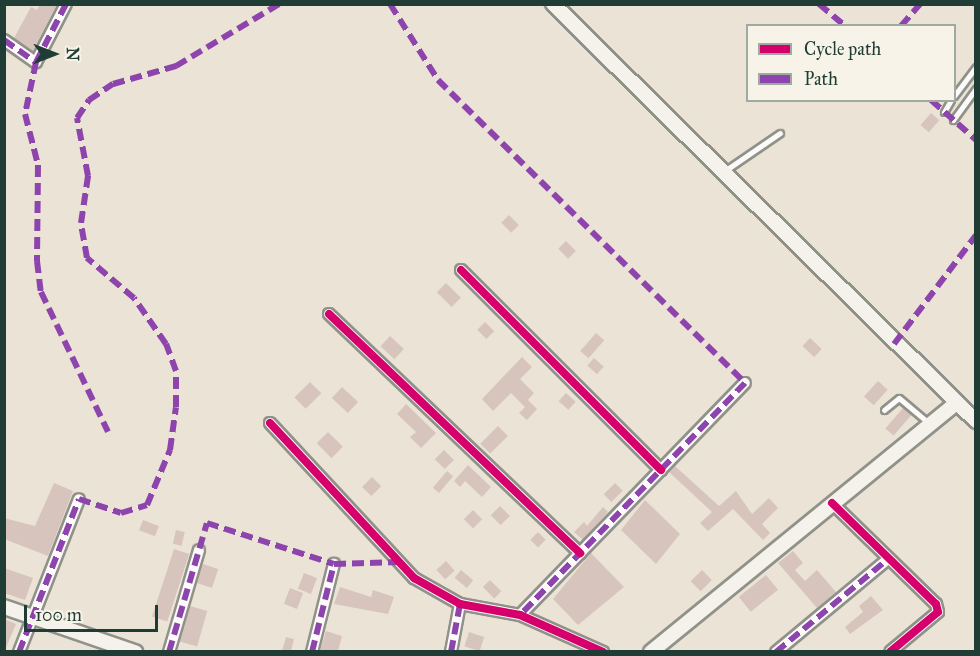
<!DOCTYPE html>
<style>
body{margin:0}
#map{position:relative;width:980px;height:656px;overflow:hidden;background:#ebe3d6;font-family:"IM FELL Great Primer",serif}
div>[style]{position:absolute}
.building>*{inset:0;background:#d7c5bd;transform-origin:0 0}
.roads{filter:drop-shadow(2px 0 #90928a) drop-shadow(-2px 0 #90928a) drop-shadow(0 2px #90928a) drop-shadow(0 -2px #90928a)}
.lane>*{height:5px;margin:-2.5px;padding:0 2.5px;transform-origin:2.5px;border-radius:2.5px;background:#fcfbf9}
.street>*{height:10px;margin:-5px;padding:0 5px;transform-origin:5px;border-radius:5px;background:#fcfbf9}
.secondary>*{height:14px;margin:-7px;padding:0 7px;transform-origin:7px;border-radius:7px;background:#f5f1eb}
.quiet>*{height:6px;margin-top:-3px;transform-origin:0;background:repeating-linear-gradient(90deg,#8e44ad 0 12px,transparent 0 18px)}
.cycleway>*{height:8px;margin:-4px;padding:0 4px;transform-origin:4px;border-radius:4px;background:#d6006c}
span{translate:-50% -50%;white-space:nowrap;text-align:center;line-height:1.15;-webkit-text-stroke:6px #f7f3e8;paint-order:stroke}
.frame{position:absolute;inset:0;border:6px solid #1f3d34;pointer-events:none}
.legend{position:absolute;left:746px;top:24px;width:210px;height:78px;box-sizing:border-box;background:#f7f3e8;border:2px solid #a1aaa0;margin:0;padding:8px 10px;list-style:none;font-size:18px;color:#1f3d34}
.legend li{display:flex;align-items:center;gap:12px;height:30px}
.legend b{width:30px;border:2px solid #a1aaa0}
.north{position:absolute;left:24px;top:24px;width:60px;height:60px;-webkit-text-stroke:4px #f7f3e8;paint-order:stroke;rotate:90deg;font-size:16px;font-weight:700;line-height:24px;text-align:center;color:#1f3d34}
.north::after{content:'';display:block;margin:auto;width:21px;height:27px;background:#1f3d34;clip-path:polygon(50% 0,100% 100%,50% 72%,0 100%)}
.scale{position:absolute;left:24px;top:605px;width:134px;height:27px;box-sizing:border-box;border:3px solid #1f3d34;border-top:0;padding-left:8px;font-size:18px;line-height:21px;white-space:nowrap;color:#1f3d34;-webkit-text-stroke:4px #f7f3e8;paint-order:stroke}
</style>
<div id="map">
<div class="building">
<i style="clip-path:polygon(40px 4px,57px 4px,33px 51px,14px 38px,31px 7px,37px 10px)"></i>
<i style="left:931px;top:113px;width:11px;height:16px;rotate:41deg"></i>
<i style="left:509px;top:215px;width:14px;height:11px;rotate:45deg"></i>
<i style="left:566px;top:241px;width:14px;height:11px;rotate:45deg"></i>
<i style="left:446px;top:283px;width:21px;height:13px;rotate:45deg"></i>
<i style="left:485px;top:322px;width:13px;height:11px;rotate:45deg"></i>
<i style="left:596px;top:333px;width:11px;height:24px;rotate:41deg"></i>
<i style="left:390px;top:336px;width:19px;height:14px;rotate:43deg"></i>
<i style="left:810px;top:338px;width:16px;height:11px;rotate:43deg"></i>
<i style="clip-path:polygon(522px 357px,532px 367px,520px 379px,534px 393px,528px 400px,537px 409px,527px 420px,519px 413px,525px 407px,511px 393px,493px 411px,482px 399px)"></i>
<i style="left:594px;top:358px;width:13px;height:10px;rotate:42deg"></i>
<i style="left:878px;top:381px;width:13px;height:21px;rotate:42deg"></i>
<i style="left:310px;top:382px;width:16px;height:22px;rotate:45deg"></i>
<i style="left:342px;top:387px;width:22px;height:15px;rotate:43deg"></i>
<i style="left:566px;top:393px;width:13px;height:11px;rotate:42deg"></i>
<i style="clip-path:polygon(406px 404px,436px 433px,421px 448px,410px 437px,416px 432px,397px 414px)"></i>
<i style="left:903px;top:408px;width:11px;height:27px;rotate:41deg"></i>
<i style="left:498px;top:426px;width:14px;height:25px;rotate:45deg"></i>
<i style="left:328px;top:432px;width:21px;height:16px;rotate:45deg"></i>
<i style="left:444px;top:450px;width:14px;height:13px;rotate:45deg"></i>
<i style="clip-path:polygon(468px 465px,491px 487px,482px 497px,465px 481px,460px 487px,454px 481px)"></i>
<i style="clip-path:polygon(675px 466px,719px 506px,736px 491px,752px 514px,769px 498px,778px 508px,762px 524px,770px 533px,763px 540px,733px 509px,708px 531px,700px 523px,712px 512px,669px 472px)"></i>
<i style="left:447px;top:471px;width:8px;height:22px;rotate:40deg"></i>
<i style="left:372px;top:477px;width:13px;height:14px;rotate:45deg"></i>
<i style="clip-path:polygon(54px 483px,73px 491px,48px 556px,4px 539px,4px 518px,35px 526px)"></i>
<i style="left:615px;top:483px;width:11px;height:16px;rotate:45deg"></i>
<i style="clip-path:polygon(645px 500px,680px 534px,656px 564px,621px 530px)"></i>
<i style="left:500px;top:506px;width:14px;height:13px;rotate:45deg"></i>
<i style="clip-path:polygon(603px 507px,608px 512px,583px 540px,574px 532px,584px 522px,587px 526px)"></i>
<i style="left:473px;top:510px;width:13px;height:13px;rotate:45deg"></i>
<i style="left:143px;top:520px;width:17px;height:11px;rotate:21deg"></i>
<i style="left:176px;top:530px;width:9px;height:14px;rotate:13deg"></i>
<i style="left:538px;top:532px;width:11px;height:11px;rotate:45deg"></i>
<i style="left:174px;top:549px;width:16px;height:71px;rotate:18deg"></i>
<i style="clip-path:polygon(793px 551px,803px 563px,795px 570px,805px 581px,817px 570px,836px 592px,817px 608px,778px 563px)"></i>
<i style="clip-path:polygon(591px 553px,624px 587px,578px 625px,553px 599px)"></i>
<i style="left:446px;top:561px;width:13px;height:13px;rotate:48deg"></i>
<i style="left:203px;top:564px;width:16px;height:20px;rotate:18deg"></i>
<i style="clip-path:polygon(4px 568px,33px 578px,25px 600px,4px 593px)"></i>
<i style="left:461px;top:570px;width:16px;height:10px;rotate:40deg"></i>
<i style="left:702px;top:570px;width:14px;height:16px;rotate:45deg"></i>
<i style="left:304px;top:573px;width:14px;height:17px;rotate:21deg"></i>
<i style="left:766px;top:575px;width:19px;height:35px;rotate:51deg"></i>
<i style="left:490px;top:580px;width:16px;height:10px;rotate:45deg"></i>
<i style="clip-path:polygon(340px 587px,371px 597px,373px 590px,394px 597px,388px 614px,334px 604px)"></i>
<i style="left:290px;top:588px;width:14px;height:17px;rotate:21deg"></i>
<i style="clip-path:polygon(871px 596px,883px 610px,850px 634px,845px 627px,863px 612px,859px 606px)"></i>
<i style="left:190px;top:606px;width:18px;height:37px;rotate:16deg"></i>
<i style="clip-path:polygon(4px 619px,16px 624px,5px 650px,4px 650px)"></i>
<i style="clip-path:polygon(326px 631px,342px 636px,338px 651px,320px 651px)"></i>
<i style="left:469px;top:632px;width:16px;height:15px;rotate:18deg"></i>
<i style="clip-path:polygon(286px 637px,294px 639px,291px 651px,282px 651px)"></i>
</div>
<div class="roads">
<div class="lane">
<i style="left:954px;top:96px;width:36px;rotate:-53deg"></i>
<i style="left:944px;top:112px;width:14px;rotate:-60deg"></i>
<i style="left:953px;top:120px;width:39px;rotate:-54deg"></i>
<i style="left:723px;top:172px;width:69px;rotate:-34.4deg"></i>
<i style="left:884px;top:410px;width:19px;rotate:-39deg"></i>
<i style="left:899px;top:398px;width:39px;rotate:40deg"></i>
</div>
<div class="street">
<i style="left:4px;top:40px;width:39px;rotate:35deg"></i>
<i style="left:36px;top:62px;width:65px;rotate:-62.7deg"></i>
<i style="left:461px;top:270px;width:283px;rotate:45deg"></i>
<i style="left:329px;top:314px;width:347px;rotate:43.6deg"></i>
<i style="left:270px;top:423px;width:212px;rotate:47.1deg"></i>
<i style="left:414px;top:578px;width:53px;rotate:29.5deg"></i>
<i style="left:460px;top:604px;width:61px;rotate:10.4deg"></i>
<i style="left:520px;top:615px;width:91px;rotate:24deg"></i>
<i style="left:832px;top:503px;width:145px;rotate:44.2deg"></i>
<i style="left:936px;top:604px;width:8px;rotate:76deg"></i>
<i style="left:938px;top:612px;width:62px;rotate:140.2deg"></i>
<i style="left:520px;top:615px;width:323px;rotate:-45.9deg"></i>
<i style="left:19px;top:652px;width:164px;rotate:-68.6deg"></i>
<i style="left:169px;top:652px;width:106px;rotate:-73.6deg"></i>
<i style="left:312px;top:652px;width:91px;rotate:-76deg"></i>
<i style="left:451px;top:652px;width:49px;rotate:-79.4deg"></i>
<i style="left:776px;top:652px;width:146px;rotate:-39.7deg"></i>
</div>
<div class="secondary">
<i style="left:553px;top:4px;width:594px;rotate:44.59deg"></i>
<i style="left:4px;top:607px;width:139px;rotate:19deg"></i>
<i style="left:651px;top:652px;width:394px;rotate:-39.2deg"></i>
</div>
</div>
<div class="quiet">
<i style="left:66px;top:4px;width:65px;rotate:117.3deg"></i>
<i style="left:36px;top:62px;width:53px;rotate:101.9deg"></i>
<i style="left:25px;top:114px;width:53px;rotate:75.7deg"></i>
<i style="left:38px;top:165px;width:96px;rotate:90.6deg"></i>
<i style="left:37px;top:261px;width:31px;rotate:83deg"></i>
<i style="left:41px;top:292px;width:155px;rotate:64.4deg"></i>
<i style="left:390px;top:4px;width:90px;rotate:57.7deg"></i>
<i style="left:438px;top:80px;width:431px;rotate:44.6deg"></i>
<i style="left:745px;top:383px;width:323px;rotate:134.1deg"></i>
<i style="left:819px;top:4px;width:34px;rotate:40deg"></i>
<i style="left:901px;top:26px;width:29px;rotate:-49deg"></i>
<i style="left:4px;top:40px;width:39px;rotate:35deg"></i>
<i style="left:931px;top:100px;width:60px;rotate:41.6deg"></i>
<i style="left:894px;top:344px;width:136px;rotate:-53deg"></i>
<i style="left:19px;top:652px;width:164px;rotate:-68.6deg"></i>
<i style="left:79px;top:499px;width:44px;rotate:18.4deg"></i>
<i style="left:121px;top:513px;width:27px;rotate:-17deg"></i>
<i style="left:147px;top:505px;width:60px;rotate:-67.3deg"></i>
<i style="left:170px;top:450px;width:43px;rotate:-82.1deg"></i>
<i style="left:176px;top:407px;width:36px;rotate:-90deg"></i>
<i style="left:176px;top:371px;width:29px;rotate:-110deg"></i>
<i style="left:166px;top:344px;width:56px;rotate:-124.8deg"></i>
<i style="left:134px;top:298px;width:62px;rotate:-139.6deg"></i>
<i style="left:87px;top:258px;width:36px;rotate:-100deg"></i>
<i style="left:81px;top:223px;width:48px;rotate:-81.5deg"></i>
<i style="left:88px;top:176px;width:59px;rotate:-100.7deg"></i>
<i style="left:77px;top:118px;width:22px;rotate:-56deg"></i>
<i style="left:89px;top:100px;width:29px;rotate:-34deg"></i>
<i style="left:113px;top:84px;width:66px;rotate:-15.9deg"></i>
<i style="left:176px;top:66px;width:120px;rotate:-31deg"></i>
<i style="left:169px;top:652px;width:134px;rotate:-73.6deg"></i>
<i style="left:207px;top:523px;width:133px;rotate:17.9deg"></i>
<i style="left:334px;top:564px;width:66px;rotate:-1.7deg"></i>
<i style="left:312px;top:652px;width:91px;rotate:-76deg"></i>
<i style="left:451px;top:652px;width:49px;rotate:-79.4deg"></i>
<i style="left:776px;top:652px;width:146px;rotate:-39.7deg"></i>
</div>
<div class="cycleway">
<i style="left:461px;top:270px;width:283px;rotate:45deg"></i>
<i style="left:329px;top:314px;width:347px;rotate:43.6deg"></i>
<i style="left:270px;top:423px;width:212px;rotate:47.1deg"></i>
<i style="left:414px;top:578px;width:53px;rotate:29.5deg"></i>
<i style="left:460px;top:604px;width:61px;rotate:10.4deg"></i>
<i style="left:520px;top:615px;width:91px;rotate:24deg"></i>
<i style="left:832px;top:503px;width:145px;rotate:44.2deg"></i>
<i style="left:936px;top:604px;width:8px;rotate:76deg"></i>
<i style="left:938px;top:612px;width:62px;rotate:140.2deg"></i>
</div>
<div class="frame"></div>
<ul class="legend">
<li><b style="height:8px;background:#d6006c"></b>Cycle path</li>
<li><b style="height:8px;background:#8e44ad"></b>Path</li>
</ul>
<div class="north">N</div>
<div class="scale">100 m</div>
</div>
